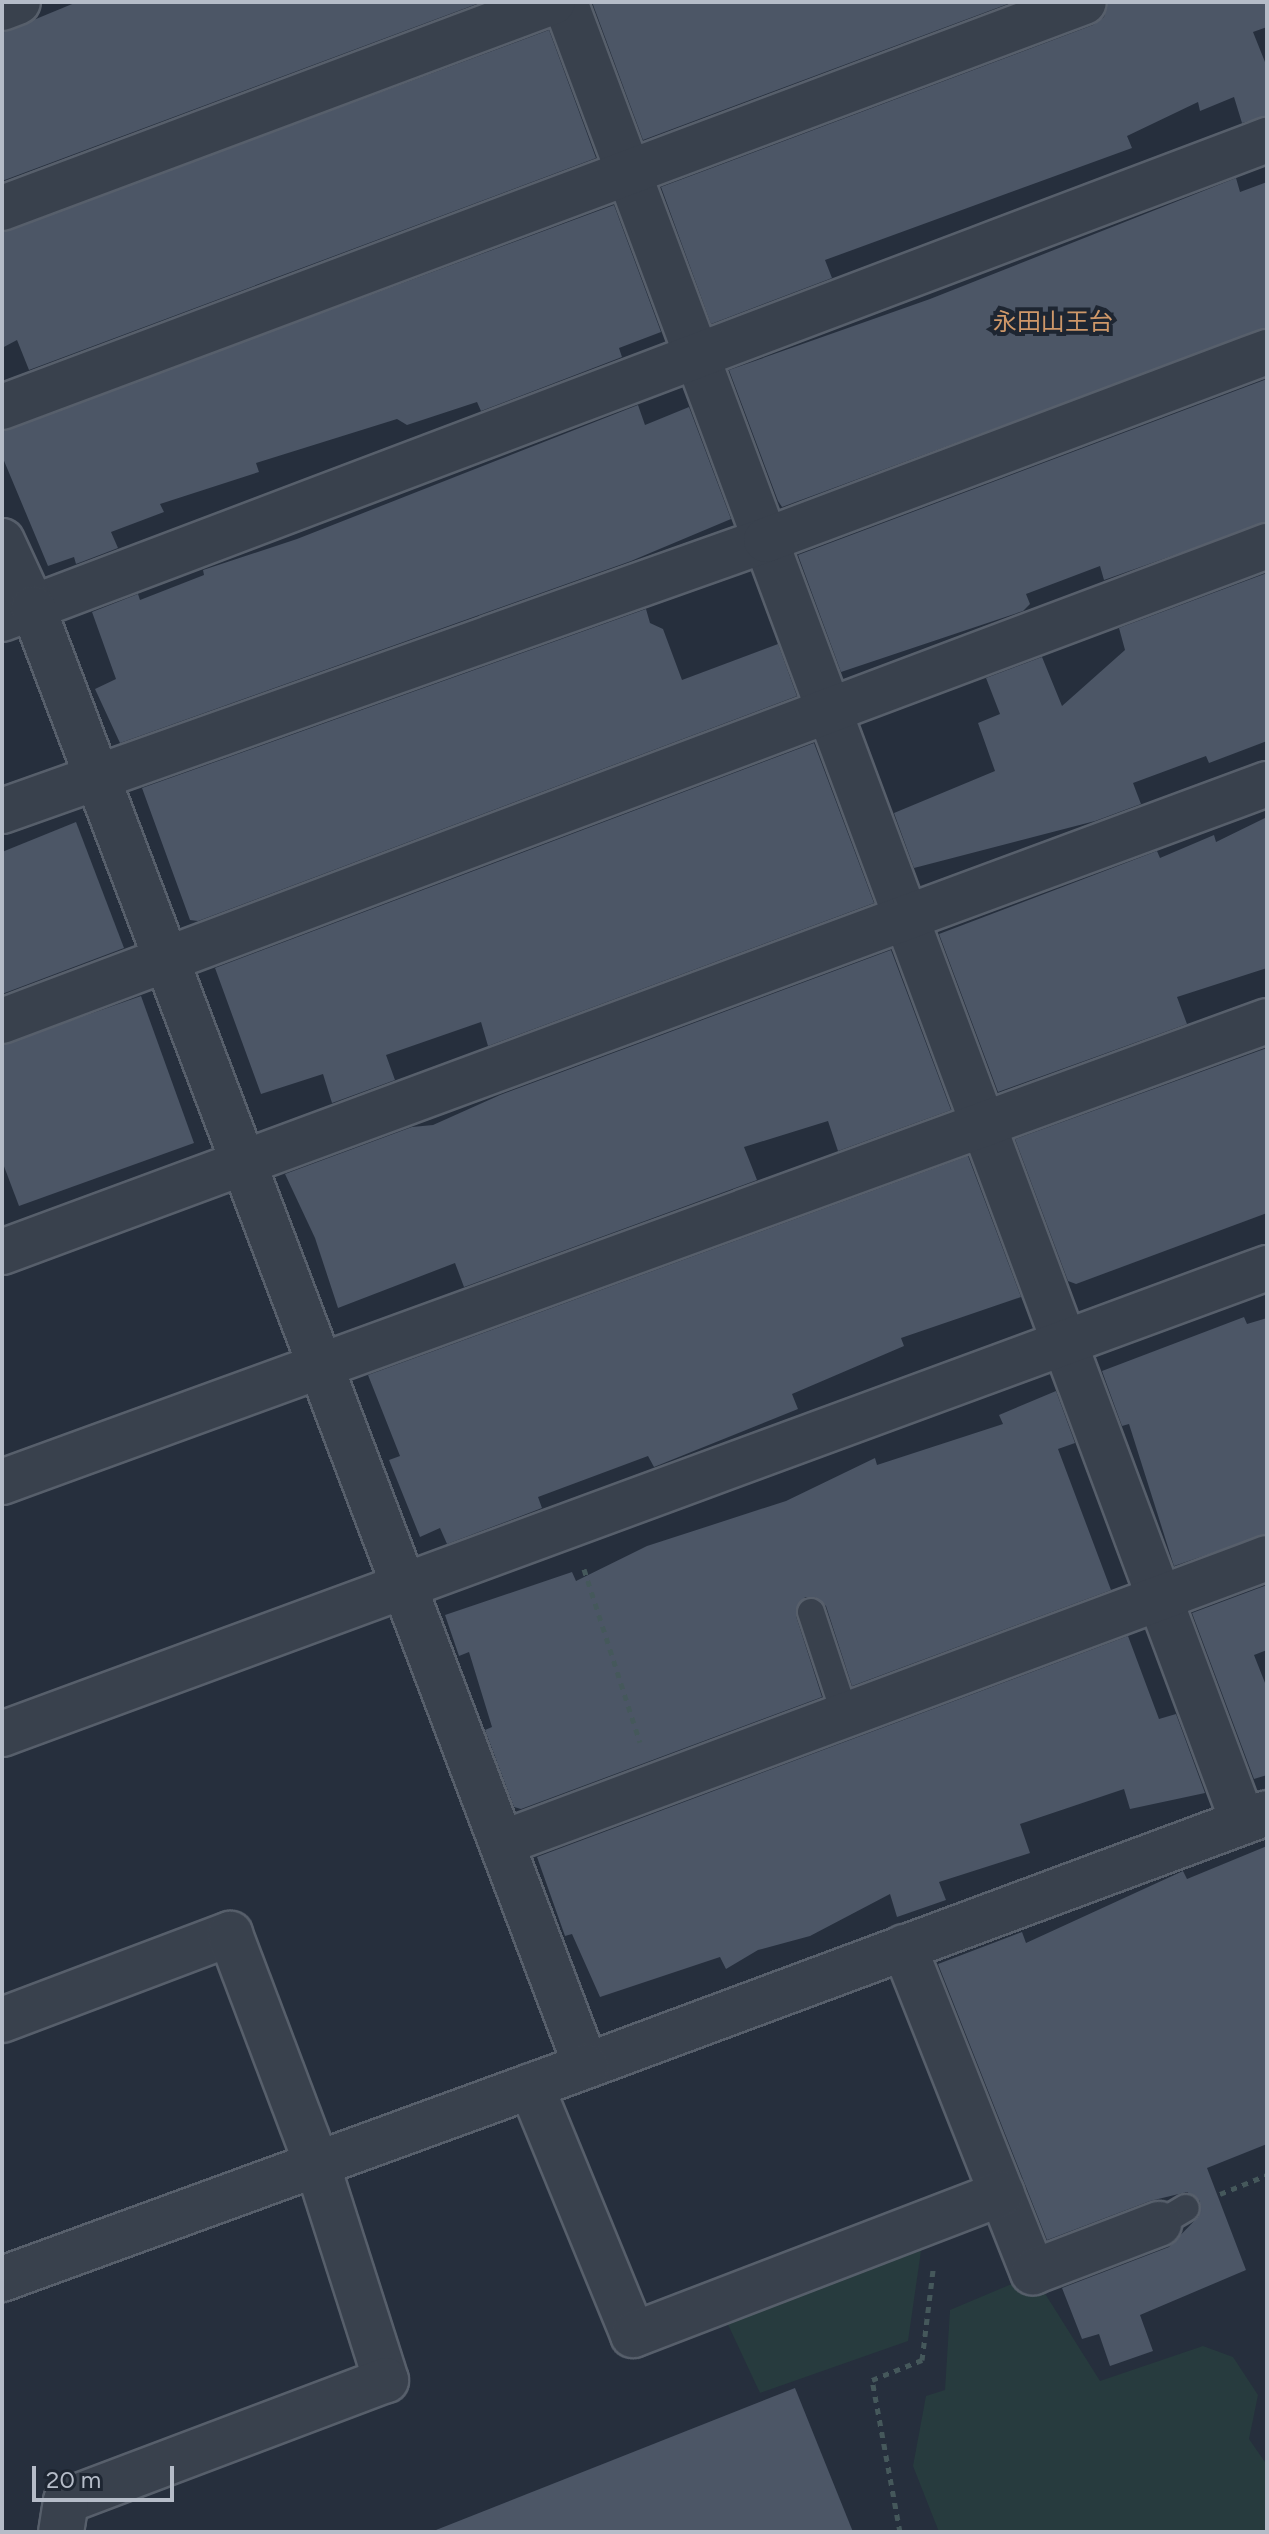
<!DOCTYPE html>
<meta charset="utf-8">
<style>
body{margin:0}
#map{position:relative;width:1269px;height:2534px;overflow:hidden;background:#262f3d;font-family:Figtree,"Noto Sans JP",sans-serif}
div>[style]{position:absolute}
.green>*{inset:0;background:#273b3e}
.building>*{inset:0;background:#4c5666}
.path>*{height:5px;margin-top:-2.5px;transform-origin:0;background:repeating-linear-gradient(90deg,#45585b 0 6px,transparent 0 12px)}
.roads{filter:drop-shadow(2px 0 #575f6b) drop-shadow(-2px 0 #575f6b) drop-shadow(0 2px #575f6b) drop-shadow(0 -2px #575f6b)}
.service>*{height:26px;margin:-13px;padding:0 13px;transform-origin:13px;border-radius:13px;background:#39414d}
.minor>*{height:44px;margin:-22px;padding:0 22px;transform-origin:22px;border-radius:22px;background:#39414d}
.tertiary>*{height:44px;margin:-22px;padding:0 22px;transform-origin:22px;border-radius:22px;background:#39414d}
span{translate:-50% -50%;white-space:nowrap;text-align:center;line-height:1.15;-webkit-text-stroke:8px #1e2632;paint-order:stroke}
.neighbourhood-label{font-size:24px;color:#cf9869}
.frame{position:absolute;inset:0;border:4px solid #b5bcc8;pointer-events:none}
.scale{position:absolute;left:32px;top:2466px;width:142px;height:36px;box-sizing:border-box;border:4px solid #b5bcc8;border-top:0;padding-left:10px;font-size:24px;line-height:28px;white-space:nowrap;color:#b5bcc8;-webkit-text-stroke:6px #1e2632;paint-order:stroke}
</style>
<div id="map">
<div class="green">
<i style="clip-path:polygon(923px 2237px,908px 2341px,760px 2393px,724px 2316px)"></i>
<i style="clip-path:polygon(1014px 2283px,1044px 2292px,1100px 2381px,1203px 2346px,1233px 2357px,1258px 2395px,1249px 2439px,1267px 2465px,1267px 2532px,939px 2532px,913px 2466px,926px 2396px,945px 2390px,950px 2310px)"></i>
</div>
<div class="building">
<i style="clip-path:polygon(77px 2px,482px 2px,2px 181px,2px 33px)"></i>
<i style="clip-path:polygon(592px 2px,1013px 2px,643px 140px)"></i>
<i style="clip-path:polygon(1108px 2px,1267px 2px,1267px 27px,1253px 32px,1267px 67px,1267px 116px,1242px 123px,1234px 97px,1200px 111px,1198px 102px,1127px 136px,1132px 148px,825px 260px,832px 278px,711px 324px,661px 187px,1093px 25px,1104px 17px)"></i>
<i style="clip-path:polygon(549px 30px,596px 158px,29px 370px,17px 340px,2px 348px,2px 232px)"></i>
<i style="clip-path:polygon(1236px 178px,1240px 192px,1267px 182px,1267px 328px,782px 507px,778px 501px,729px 370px,930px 299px)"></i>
<i style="clip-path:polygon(614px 205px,661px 332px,619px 348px,622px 357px,481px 411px,477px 402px,407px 425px,397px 419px,256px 463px,259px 472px,160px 504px,164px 512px,111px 532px,118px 548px,76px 564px,74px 557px,48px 566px,2px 456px,2px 431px)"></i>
<i style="clip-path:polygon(1267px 379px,1267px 522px,1104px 580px,1100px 566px,1026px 594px,1030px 604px,1023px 611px,841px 672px,798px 555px)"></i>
<i style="clip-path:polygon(638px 405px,645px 425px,689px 407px,731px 519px,631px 561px,120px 743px,95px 689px,116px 679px,92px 612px,138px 594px,140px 600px,204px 575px,203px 570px,297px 539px)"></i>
<i style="clip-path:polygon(1267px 573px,1267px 741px,1209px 763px,1206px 756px,1133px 783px,1141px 804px,1095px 821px,914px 868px,894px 813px,995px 771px,978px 723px,1000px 714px,986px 678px,1042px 657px,1062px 706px,1125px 650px,1119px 628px)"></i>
<i style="clip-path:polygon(646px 609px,650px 623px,663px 629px,682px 680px,778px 644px,797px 696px,198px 921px,190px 920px,142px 788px)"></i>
<i style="clip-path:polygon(814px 743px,874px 903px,488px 1046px,481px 1022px,386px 1055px,395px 1080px,332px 1103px,323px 1074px,261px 1094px,215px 968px)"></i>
<i style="clip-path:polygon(1267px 817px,1267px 968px,1177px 997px,1187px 1024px,998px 1092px,939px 934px,1157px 851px,1160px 858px,1214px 835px,1216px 842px)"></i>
<i style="clip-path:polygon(76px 822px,124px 948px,2px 994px,2px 852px)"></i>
<i style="clip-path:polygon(891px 950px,951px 1110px,838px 1151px,828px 1121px,744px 1147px,757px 1180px,464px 1287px,455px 1263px,338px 1308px,315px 1238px,285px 1174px,412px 1127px,433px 1125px,500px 1095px)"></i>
<i style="clip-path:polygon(141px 996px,194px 1143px,19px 1206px,2px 1161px,2px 1045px)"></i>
<i style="clip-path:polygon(1267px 1048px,1267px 1213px,1076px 1284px,1068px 1281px,1015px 1139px)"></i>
<i style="clip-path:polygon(968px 1156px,1021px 1297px,901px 1338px,904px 1346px,792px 1394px,798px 1409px,654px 1467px,648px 1456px,538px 1497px,542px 1508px,447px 1544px,440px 1528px,420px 1537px,389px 1460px,400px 1456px,368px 1375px)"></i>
<i style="clip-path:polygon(1244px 1317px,1247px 1324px,1267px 1318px,1267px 1534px,1174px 1566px,1129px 1424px,1122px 1426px,1102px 1371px)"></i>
<i style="clip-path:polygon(1056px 1391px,1075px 1443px,1058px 1449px,1111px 1590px,852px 1686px,826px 1606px,815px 1597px,805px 1597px,796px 1616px,822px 1697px,521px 1809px,514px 1807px,485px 1730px,492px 1727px,469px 1652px,459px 1656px,445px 1615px,572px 1572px,576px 1581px,647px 1546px,786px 1501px,875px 1458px,877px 1465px,1003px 1424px,999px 1415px)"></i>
<i style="clip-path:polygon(1267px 1585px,1267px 1650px,1254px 1655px,1267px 1688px,1267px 1775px,1254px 1779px,1192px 1613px)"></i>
<i style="clip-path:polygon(1128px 1636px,1159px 1719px,1176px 1714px,1205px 1793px,1130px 1809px,1124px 1789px,1020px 1824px,1030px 1853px,939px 1882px,946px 1900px,897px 1917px,890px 1894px,810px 1936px,758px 1950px,726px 1969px,720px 1957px,600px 1997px,572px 1934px,565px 1936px,537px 1857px)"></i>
<i style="clip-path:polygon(1267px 1846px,1267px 2144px,1207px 2168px,1246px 2270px,1140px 2315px,1153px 2351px,1110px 2366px,1099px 2334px,1082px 2339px,1062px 2288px,1169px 2247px,1199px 2216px,1200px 2201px,1187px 2192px,1150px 2201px,1047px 2240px,938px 1964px,1022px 1932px,1026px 1943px,1183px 1871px,1187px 1879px)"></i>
<i style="clip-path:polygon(795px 2388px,853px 2532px,436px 2532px,436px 2530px)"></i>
</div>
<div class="path">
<i style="left:584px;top:1569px;width:182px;rotate:72.1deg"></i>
<i style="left:1220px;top:2194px;width:51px;rotate:-22deg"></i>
<i style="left:900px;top:2532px;width:155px;rotate:-100.4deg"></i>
<i style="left:872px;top:2380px;width:54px;rotate:-21.8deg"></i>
<i style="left:922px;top:2360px;width:91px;rotate:-83deg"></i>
</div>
<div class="roads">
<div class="service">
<i style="left:811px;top:1612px;width:108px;rotate:71.7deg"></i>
<i style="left:1159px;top:2224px;width:31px;rotate:-31deg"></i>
</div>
<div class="minor">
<i style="left:565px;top:2px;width:1942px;rotate:69.57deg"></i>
<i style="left:2px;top:8px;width:17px;rotate:-21deg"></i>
<i style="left:2px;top:208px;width:588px;rotate:-20.5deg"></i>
<i style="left:2px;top:407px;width:1155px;rotate:-20.52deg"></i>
<i style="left:2px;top:619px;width:1353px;rotate:-20.74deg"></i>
<i style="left:2px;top:811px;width:811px;rotate:-19.53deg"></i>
<i style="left:766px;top:540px;width:535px;rotate:-20.57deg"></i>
<i style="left:2px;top:1021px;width:1351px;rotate:-20.58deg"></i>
<i style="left:2px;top:1252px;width:1349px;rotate:-20.3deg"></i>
<i style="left:2px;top:1482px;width:1346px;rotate:-20.02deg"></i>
<i style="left:2px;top:1734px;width:1348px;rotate:-20.22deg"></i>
<i style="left:502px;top:1843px;width:816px;rotate:-20.43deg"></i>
<i style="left:904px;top:1947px;width:350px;rotate:68.4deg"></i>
<i style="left:1033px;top:2272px;width:135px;rotate:-20.9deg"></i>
<i style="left:2px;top:2020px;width:244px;rotate:-20.7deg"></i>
<i style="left:230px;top:1934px;width:246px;rotate:69.3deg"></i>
<i style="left:317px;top:2164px;width:227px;rotate:72.3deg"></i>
<i style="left:386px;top:2380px;width:342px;rotate:159.3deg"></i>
<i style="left:66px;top:2501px;width:31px;rotate:99deg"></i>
<i style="left:586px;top:2066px;width:726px;rotate:-20.38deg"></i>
<i style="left:531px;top:2086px;width:269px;rotate:67.7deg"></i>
<i style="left:633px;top:2335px;width:395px;rotate:-21deg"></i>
</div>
<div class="tertiary">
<i style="left:2px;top:541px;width:74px;rotate:65.2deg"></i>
<i style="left:33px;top:608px;width:1559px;rotate:69.23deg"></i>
<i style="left:586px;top:2066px;width:622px;rotate:159.96deg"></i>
</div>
</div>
<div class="neighbourhood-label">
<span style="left:1053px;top:322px">永田山王台</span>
</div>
<div class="frame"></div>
<div class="scale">20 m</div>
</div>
